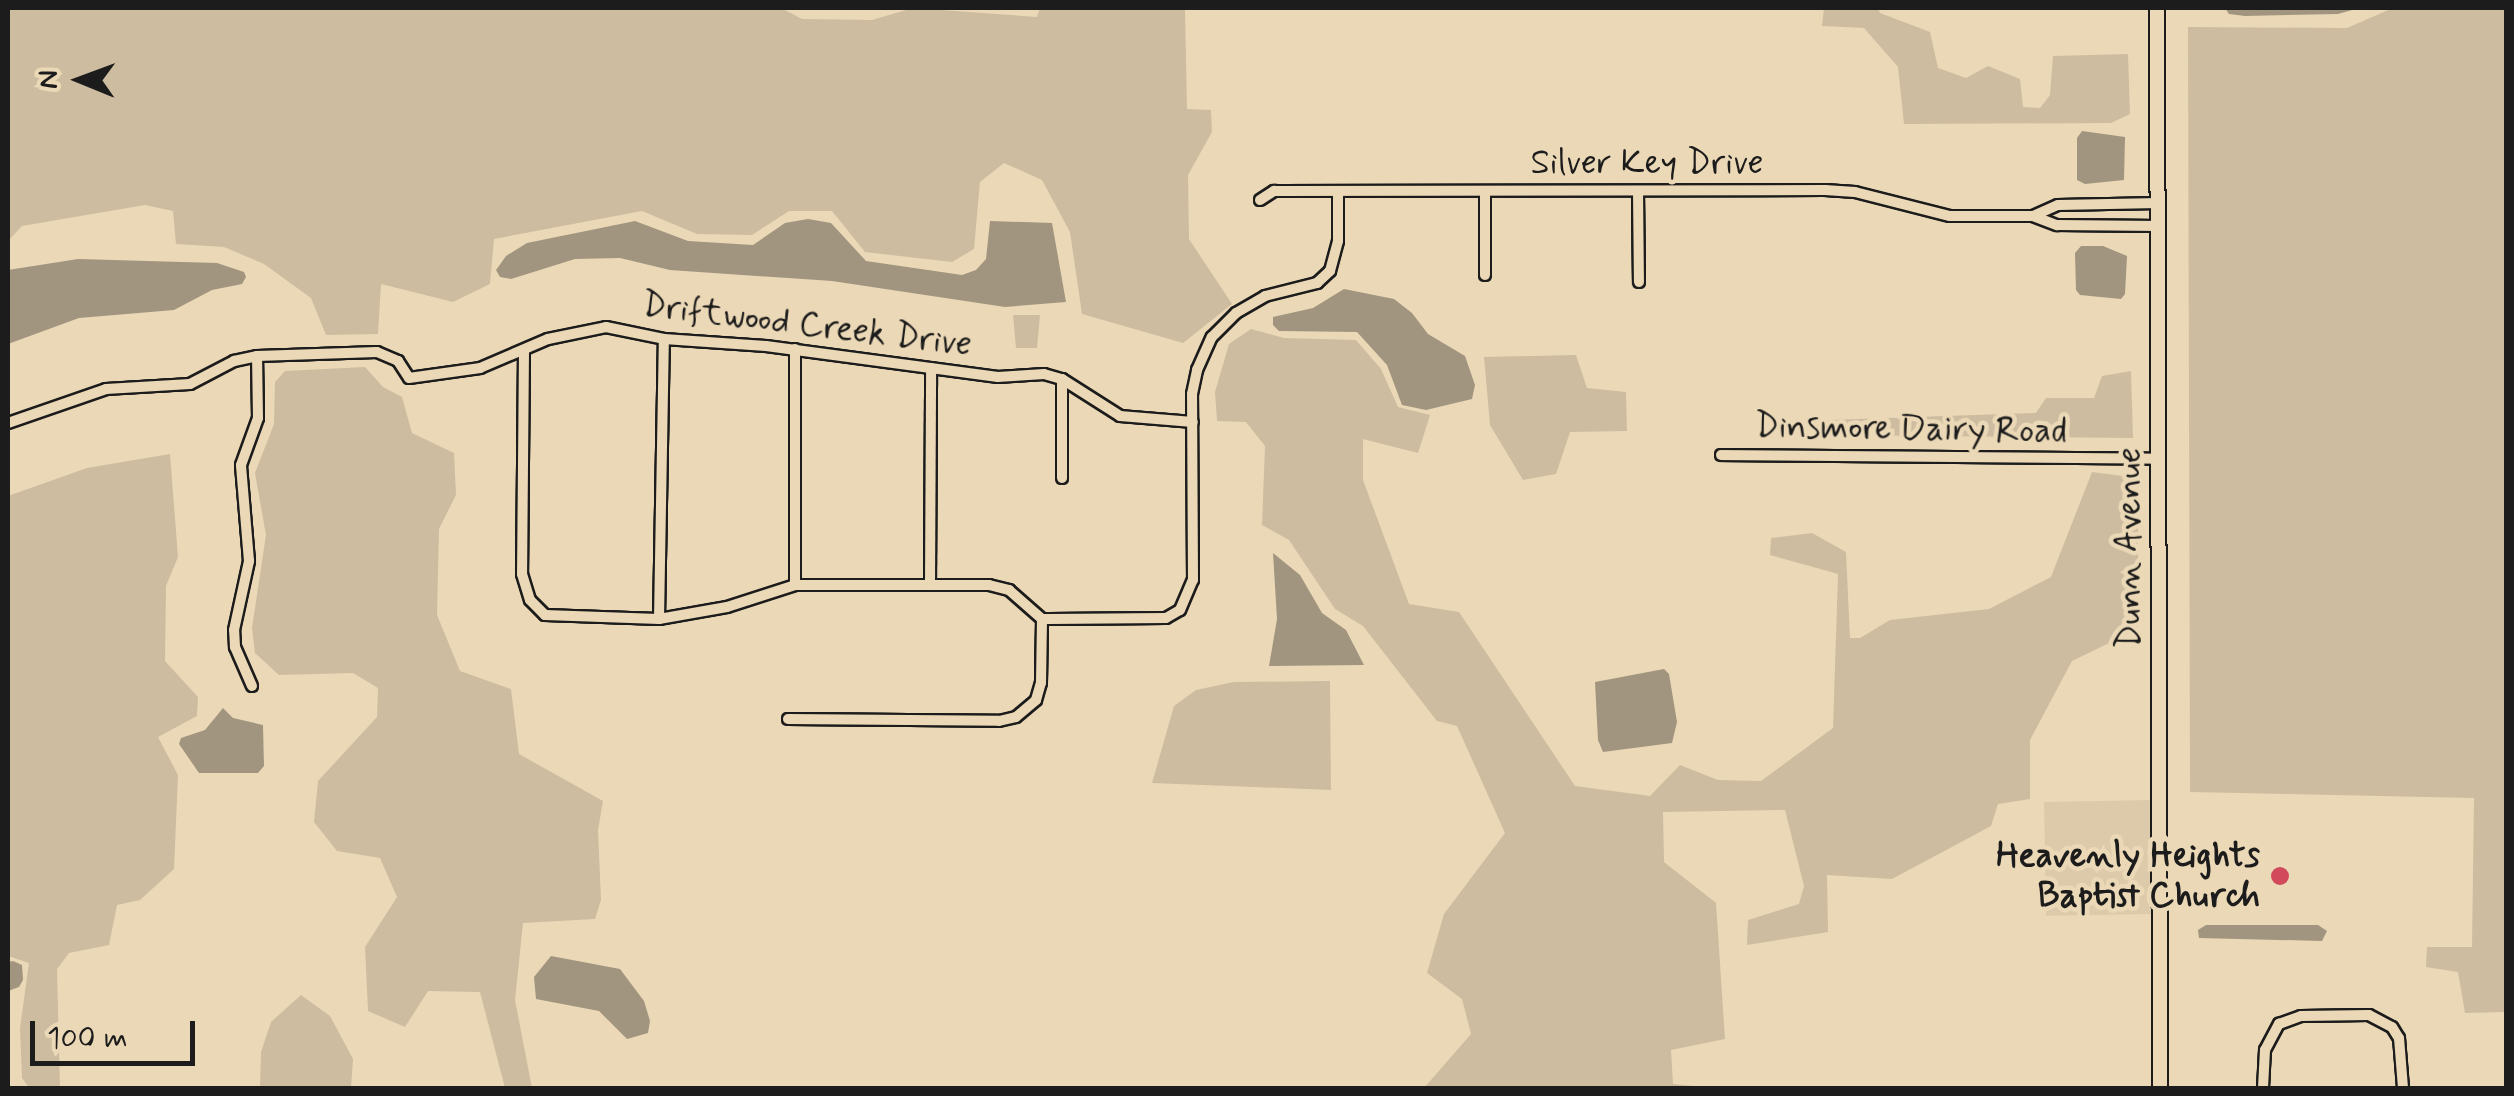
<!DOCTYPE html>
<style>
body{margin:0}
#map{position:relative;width:2514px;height:1096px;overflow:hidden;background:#ebd8b6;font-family:Mynerve,sans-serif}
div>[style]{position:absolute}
.built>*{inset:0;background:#dccaab;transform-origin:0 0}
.green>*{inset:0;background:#cdbca0}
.water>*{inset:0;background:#a19580}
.roads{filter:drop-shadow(2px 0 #1c1c1c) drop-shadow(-2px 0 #1c1c1c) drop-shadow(0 2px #1c1c1c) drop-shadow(0 -2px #1c1c1c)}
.minor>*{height:10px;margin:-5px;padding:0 5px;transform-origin:5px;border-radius:5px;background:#ebd8b6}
.secondary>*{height:14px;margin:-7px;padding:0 7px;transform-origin:7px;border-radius:7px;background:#ebd8b6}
.dots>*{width:28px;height:28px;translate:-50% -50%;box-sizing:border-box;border:5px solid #ebd8b6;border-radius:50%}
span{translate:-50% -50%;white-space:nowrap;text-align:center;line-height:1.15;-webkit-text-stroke:9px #ebd8b6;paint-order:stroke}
.street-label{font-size:35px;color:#1c1c1c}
.poi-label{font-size:35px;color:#1c1c1c;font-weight:700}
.right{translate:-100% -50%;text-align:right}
.frame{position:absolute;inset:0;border:10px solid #1c1c1c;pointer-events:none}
.north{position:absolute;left:30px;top:30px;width:100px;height:100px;-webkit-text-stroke:8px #ebd8b6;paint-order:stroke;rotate:271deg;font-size:28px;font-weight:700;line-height:40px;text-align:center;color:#1c1c1c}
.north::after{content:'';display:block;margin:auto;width:35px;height:45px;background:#1c1c1c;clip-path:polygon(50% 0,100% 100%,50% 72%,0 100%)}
.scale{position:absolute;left:30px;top:1021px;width:165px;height:45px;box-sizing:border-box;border:5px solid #1c1c1c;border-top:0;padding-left:12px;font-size:30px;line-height:35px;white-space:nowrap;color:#1c1c1c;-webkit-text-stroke:8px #ebd8b6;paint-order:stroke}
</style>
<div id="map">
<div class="built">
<i style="left:2152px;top:800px;width:114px;height:108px;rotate:89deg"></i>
</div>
<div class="green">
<i style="clip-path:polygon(8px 8px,781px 8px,802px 19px,872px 20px,913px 8px,1037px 17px,1040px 8px,1185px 8px,1187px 109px,1211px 110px,1212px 132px,1188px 175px,1189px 239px,1232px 304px,1183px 343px,1082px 314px,1070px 232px,1042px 180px,1004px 163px,980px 182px,974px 249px,952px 262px,865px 252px,832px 211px,789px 211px,752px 235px,697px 234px,642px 211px,494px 239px,490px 284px,453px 302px,381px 284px,378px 334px,326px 335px,311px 298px,264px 264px,224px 247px,176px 244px,173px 211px,145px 205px,22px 226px,8px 241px)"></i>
<i style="clip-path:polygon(1824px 8px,1878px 8px,1880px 13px,1930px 32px,1938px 68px,1966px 78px,1988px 66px,2020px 79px,2023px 107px,2040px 108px,2050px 95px,2053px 56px,2128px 54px,2130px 114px,2111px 123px,1904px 124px,1898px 67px,1864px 28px,1822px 26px)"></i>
<i style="clip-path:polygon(2393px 8px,2506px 8px,2506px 1023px,2504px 1012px,2465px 1013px,2458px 972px,2426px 967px,2427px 947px,2472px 947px,2474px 798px,2190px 792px,2188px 27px,2347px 28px)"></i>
<i style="clip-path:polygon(1013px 315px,1040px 315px,1037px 348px,1016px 348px)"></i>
<i style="clip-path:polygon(1251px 329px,1284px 338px,1356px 340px,1381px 369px,1398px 407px,1430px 415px,1418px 453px,1363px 439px,1363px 480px,1409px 604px,1459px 612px,1575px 786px,1650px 796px,1680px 765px,1718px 780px,1761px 781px,1833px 728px,1838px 574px,1770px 555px,1771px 538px,1812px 533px,1846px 552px,1850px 638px,1860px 638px,1890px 620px,1989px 609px,2051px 577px,2092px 472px,2138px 478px,2138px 629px,2072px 661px,2030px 740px,2030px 799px,1998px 804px,1991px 826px,1892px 879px,1827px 875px,1828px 932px,1747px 945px,1748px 920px,1799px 904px,1804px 886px,1785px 810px,1663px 812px,1664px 862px,1716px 903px,1725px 1039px,1671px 1050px,1673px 1084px,1714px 1088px,1424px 1088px,1471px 1034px,1462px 999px,1427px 973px,1444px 914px,1505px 833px,1457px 726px,1437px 721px,1363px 626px,1335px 609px,1289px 540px,1262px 525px,1265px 446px,1246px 422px,1217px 421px,1215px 392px,1229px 344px)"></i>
<i style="clip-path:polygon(1576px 355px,1587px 388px,1626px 392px,1627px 431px,1570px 432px,1556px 474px,1523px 480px,1490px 425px,1484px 357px)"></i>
<i style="clip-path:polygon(365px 367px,383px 387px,402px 397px,412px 433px,454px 453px,456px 495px,439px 529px,437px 615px,460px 671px,511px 689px,519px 754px,603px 801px,598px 830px,601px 900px,595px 919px,523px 923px,515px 1000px,532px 1088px,505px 1088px,480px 992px,428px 991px,405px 1027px,368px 1011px,365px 947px,397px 897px,380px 858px,337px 851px,314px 822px,318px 781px,377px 717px,378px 688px,353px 673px,279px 675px,255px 653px,252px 628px,266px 535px,255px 473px,274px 424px,275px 382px,285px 371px)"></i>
<i style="clip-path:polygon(2131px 371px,2133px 438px,1830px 435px,1829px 420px,2036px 413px,2046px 398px,2094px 398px,2102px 376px)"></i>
<i style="clip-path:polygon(170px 454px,178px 557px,166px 586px,165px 661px,198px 697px,197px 716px,158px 737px,178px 775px,174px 869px,140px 900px,117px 905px,109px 945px,69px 953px,57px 969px,60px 1088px,29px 1088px,22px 1078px,20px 1028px,29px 963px,8px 956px,8px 496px,87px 468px)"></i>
<i style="clip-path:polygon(1330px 681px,1331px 790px,1152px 783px,1174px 706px,1196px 690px,1234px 682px)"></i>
<i style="clip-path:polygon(301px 995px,330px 1016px,353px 1059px,351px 1088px,260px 1088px,261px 1052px,271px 1022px)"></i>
</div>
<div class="water">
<i style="clip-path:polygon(2225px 8px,2359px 8px,2338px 14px,2245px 16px,2229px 14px)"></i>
<i style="clip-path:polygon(2082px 131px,2125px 137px,2124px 180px,2085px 184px,2077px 180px,2077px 138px)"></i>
<i style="clip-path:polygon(808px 219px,831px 223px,866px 261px,962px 275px,976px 270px,986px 259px,990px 221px,1052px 223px,1066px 302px,1005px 307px,832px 281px,670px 270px,620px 258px,575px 259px,511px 279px,500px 277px,496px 270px,506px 256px,527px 243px,635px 221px,688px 241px,753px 245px,785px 223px)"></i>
<i style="clip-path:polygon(2081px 246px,2103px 246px,2127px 256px,2125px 294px,2121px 299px,2080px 295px,2076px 290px,2075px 253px)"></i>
<i style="clip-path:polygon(78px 259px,217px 263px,244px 272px,246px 277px,242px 284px,212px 290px,174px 310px,79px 318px,8px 344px,8px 270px)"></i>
<i style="clip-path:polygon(1344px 289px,1394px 299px,1412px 313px,1428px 334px,1465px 356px,1475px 385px,1472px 399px,1426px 410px,1402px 405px,1387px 365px,1357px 332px,1279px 331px,1273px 325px,1273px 317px,1313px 308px)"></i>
<i style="clip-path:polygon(1273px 553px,1300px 575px,1322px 613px,1346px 630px,1364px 665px,1269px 666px,1277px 619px)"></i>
<i style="clip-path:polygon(1664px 669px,1669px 674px,1677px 722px,1672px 743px,1603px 752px,1598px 740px,1595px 682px)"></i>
<i style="clip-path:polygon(223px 708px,233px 718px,263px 725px,264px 766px,258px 773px,199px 773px,179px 744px,181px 738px,205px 730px)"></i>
<i style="clip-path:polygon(2206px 925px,2318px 925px,2327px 931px,2322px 941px,2199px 938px,2198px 930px)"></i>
<i style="clip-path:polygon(551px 956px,620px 969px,644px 1001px,650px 1021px,648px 1033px,627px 1039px,599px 1011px,536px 999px,534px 977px)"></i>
<i style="clip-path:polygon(13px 961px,22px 965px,23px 980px,19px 987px,8px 991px,8px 962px)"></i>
</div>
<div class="roads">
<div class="minor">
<i style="left:1638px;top:191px;width:91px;rotate:89.4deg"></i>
<i style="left:1260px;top:200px;width:17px;rotate:-33deg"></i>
<i style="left:1274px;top:191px;width:551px;rotate:-0.1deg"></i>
<i style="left:1825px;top:190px;width:30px;rotate:4deg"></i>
<i style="left:1855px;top:192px;width:98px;rotate:14.2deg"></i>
<i style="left:1950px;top:216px;width:83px"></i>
<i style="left:2033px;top:216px;width:26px;rotate:21deg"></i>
<i style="left:2057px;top:225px;width:102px;rotate:0.6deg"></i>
<i style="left:2033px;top:216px;width:27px;rotate:-24deg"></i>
<i style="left:2058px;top:205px;width:101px;rotate:-1.1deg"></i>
<i style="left:1485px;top:275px;width:84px;rotate:-90deg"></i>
<i style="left:795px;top:349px;width:236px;rotate:90deg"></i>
<i style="left:524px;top:350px;width:224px;rotate:90.5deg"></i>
<i style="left:522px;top:574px;width:27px;rotate:73deg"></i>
<i style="left:530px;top:600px;width:21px;rotate:45deg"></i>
<i style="left:545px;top:615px;width:114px;rotate:2deg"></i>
<i style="left:659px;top:619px;width:69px;rotate:-10deg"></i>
<i style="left:727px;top:607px;width:71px;rotate:-17.9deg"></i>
<i style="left:795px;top:585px;width:194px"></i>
<i style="left:989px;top:585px;width:21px;rotate:14deg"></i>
<i style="left:1009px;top:590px;width:44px;rotate:41.3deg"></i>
<i style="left:1042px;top:619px;width:124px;rotate:-0.5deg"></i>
<i style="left:1166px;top:618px;width:16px;rotate:-30deg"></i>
<i style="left:1180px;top:610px;width:33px;rotate:-67deg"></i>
<i style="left:1193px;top:580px;width:186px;rotate:-90.3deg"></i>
<i style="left:1192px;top:394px;width:25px;rotate:-78deg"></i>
<i style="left:1197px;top:370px;width:36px;rotate:-66deg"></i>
<i style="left:1212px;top:337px;width:34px;rotate:-45deg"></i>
<i style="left:1236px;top:313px;width:34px;rotate:-30deg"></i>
<i style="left:1265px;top:296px;width:54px;rotate:-14deg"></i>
<i style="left:1317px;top:283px;width:18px;rotate:-43deg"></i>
<i style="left:1330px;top:271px;width:31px;rotate:-75deg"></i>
<i style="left:1338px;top:241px;width:50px;rotate:-90deg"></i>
<i style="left:1062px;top:379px;width:99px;rotate:90deg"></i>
<i style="left:8px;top:423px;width:104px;rotate:-19.1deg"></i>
<i style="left:106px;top:389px;width:84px;rotate:-3.4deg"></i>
<i style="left:190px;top:384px;width:50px;rotate:-27.6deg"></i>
<i style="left:234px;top:361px;width:24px;rotate:-12deg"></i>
<i style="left:257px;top:356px;width:120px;rotate:-1.9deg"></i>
<i style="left:377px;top:352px;width:23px;rotate:23deg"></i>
<i style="left:398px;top:361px;width:20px;rotate:57deg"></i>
<i style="left:409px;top:378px;width:72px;rotate:-8deg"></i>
<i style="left:480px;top:368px;width:74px;rotate:-23.1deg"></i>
<i style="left:548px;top:339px;width:59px;rotate:-11.7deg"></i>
<i style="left:606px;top:327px;width:59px;rotate:11.7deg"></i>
<i style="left:664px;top:339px;width:102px;rotate:3.9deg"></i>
<i style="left:766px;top:346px;width:234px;rotate:7.6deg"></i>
<i style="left:998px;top:377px;width:46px;rotate:-3.7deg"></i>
<i style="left:1044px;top:374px;width:19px;rotate:16deg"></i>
<i style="left:1062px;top:379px;width:69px;rotate:32.5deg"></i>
<i style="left:1120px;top:416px;width:73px;rotate:4.7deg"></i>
<i style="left:1721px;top:455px;width:439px;rotate:0.5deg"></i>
<i style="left:930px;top:584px;width:216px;rotate:-89.7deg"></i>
<i style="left:659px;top:619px;width:280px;rotate:-89deg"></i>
<i style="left:252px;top:686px;width:43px;rotate:-113.6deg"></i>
<i style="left:235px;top:647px;width:17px;rotate:-93deg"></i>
<i style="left:234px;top:630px;width:71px;rotate:-77.7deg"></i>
<i style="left:249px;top:561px;width:96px;rotate:-94.8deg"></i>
<i style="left:241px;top:465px;width:50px;rotate:-70.1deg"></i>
<i style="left:258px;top:418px;width:62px;rotate:-90.9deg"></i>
<i style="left:788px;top:719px;width:211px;rotate:0.5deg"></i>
<i style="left:999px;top:721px;width:17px;rotate:-13deg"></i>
<i style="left:1016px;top:717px;width:26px;rotate:-40deg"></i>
<i style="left:1036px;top:700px;width:18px;rotate:-74deg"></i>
<i style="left:1041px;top:683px;width:64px;rotate:-89.1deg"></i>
<i style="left:2263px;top:1088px;width:38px;rotate:-87deg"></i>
<i style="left:2265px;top:1050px;width:30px;rotate:-62deg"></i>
<i style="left:2279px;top:1024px;width:23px;rotate:-20deg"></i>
<i style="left:2301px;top:1016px;width:68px;rotate:-0.8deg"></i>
<i style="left:2369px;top:1015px;width:26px;rotate:28deg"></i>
<i style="left:2392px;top:1027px;width:13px;rotate:58deg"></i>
<i style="left:2399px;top:1038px;width:50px;rotate:85.4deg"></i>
</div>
<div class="secondary">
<i style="left:2157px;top:8px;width:1080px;rotate:89.84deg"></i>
</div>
</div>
<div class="dots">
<i style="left:2280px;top:876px;background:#d1495b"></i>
</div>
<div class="street-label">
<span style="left:1647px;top:163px">Silver Key Drive</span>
<span style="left:807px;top:325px;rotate:7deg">Driftwood Creek Drive</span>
<span style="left:1911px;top:429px;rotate:1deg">Dinsmore Dairy Road</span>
<span style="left:2130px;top:548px;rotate:-90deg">Dunn Avenue</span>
</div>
<div class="poi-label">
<span class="right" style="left:2260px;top:876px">Heavenly Heights<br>Baptist Church</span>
</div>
<div class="frame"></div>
<div class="north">N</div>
<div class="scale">100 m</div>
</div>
